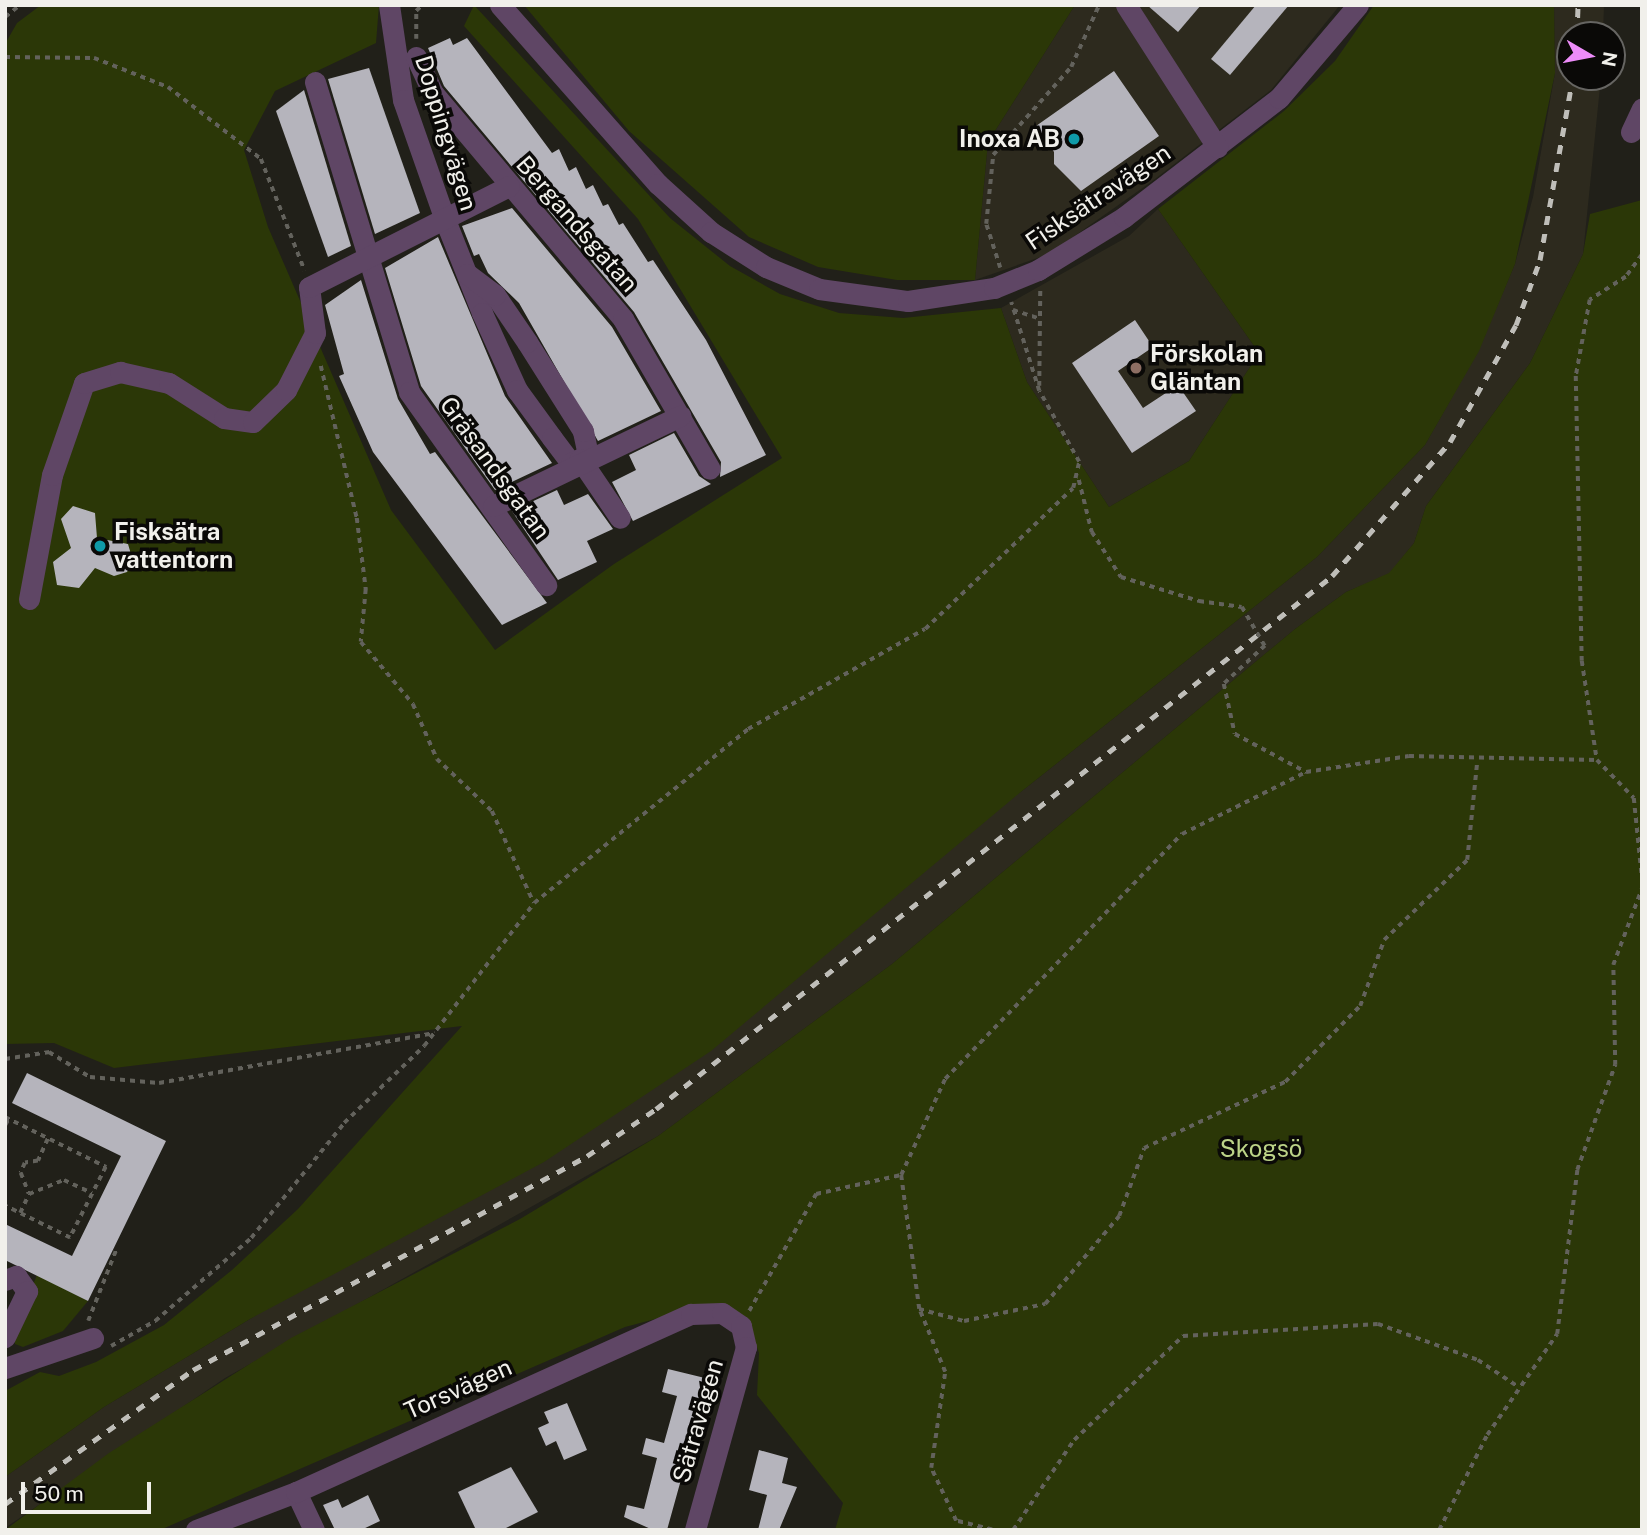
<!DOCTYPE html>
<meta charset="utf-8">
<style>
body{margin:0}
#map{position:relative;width:1647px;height:1535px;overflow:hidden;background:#212019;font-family:"Public Sans",sans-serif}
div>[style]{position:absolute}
.built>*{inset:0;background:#2d2a1e}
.green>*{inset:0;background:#2b3707}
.building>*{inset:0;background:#b5b4bc}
.path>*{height:3.5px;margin-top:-1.75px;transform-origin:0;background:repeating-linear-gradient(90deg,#63625c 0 5px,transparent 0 10px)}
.minor>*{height:21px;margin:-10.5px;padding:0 10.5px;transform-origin:10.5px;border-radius:10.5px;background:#5f4665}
.rail>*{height:5px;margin-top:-2.5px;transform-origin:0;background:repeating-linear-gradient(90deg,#bfbeb9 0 9px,transparent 0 18px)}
.dots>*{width:19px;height:19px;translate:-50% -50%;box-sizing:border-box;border:4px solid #0a0907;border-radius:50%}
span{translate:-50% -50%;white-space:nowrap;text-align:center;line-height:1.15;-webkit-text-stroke:7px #0a0907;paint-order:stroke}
.street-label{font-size:24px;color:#f1f0eb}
.poi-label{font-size:24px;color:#f1f0eb;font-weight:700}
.right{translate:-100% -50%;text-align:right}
.left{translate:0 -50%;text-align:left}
.park-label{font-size:24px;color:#bcd387}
.frame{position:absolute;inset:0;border:7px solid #f1f0eb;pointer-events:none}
.north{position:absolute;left:1556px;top:21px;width:70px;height:70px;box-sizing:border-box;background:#0a0907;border:2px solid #666562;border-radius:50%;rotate:100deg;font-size:19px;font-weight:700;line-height:28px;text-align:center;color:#f1f0eb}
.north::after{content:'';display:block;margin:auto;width:24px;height:32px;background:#ed8cf9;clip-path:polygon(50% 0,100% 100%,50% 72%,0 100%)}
.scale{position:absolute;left:21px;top:1482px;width:130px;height:32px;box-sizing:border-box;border:4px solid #f1f0eb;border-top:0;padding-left:9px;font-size:21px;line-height:24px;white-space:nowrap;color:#f1f0eb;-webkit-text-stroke:5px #0a0907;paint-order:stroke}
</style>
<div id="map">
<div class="built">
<i style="clip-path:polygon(1075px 5px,1340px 5px,1271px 90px,1151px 182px,1049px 254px,975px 280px,988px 142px)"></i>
<i style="clip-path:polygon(1554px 5px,1604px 5px,1603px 35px,1570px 35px,1570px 77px,1601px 77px,1583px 254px,1530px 363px,1426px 506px,1414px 543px,1389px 574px,1346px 592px,1295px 629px,892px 964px,658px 1136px,225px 1378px,5px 1528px,5px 1477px,104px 1407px,250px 1319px,1022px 791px,1317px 557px,1425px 445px,1478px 351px,1515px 264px,1533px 197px,1555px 73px)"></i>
<i style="clip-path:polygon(1158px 209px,1259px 353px,1189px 461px,1109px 507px,1027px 382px,1001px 308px,1129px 236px)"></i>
</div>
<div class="green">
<i style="clip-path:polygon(41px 5px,379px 5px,376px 43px,275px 91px,244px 150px,268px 227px,391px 510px,495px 650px,614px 564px,782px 458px,638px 219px,464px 26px,474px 5px,670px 218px,730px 266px,780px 294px,839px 313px,903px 318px,1001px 308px,1027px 382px,1109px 507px,1189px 461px,1259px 353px,1158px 209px,1284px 111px,1335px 61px,1374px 5px,1554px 5px,1555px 73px,1515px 264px,1479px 351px,1425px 445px,1317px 557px,1022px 791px,711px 1051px,544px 1162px,250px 1319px,104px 1407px,5px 1477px,5px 1391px,40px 1372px,59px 1376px,96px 1362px,164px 1325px,232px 1270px,298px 1209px,462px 1026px,114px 1068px,54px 1043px,5px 1044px,5px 44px,17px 23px)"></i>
<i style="clip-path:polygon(524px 5px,1075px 5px,988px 142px,975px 280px,897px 280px,818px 267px,749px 237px,629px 131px)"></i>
<i style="clip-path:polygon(1642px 200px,1642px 1530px,835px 1530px,843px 1503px,757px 1395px,759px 1353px,748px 1321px,693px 1309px,625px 1327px,160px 1530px,5px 1530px,109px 1453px,291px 1338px,520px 1219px,658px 1136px,892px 964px,1295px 629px,1346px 592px,1389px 573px,1414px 543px,1426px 506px,1530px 363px,1583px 254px,1590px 214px)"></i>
<i style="clip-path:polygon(37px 1275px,88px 1301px,63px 1331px,23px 1347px,15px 1344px,14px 1331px)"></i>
</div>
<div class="building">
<i style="clip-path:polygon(1147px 5px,1201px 5px,1178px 32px)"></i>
<i style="clip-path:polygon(1256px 5px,1289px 5px,1230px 75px,1211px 59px)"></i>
<i style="clip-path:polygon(450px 38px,453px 45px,467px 38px,552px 153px,559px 149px,569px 171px,576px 167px,586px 189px,593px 185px,603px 206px,608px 204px,619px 225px,623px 223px,648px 262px,653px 260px,706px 340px,766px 455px,720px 477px,721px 462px,634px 312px,444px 86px,428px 48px)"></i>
<i style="clip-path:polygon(369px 68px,420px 213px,375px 234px,328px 79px)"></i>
<i style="clip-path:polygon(1114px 71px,1159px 136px,1081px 191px,1054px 164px,1054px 152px,1036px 126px)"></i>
<i style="clip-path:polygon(304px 90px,351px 246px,328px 257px,276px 111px)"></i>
<i style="clip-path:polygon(512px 208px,612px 327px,661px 411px,598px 441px,519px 303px,488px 273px,479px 254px,474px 256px,462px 226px)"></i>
<i style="clip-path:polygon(438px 237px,505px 396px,552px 463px,495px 490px,421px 386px,385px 268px)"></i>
<i style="clip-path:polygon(361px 280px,398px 399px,430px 454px,435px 452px,547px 603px,502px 625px,373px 452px,339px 376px,344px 374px,325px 305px)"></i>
<i style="clip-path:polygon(1135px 320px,1153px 347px,1118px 371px,1143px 408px,1178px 385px,1196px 411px,1132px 453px,1072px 363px)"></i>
<i style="clip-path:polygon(674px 433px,699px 476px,711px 484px,633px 521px,612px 482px,636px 470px,629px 455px)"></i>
<i style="clip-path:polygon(557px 490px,564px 505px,588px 494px,613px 529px,587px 541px,597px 562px,558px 580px,512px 511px)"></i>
<i style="clip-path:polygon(73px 506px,95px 513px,97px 538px,128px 544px,133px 561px,127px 572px,114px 576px,95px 568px,79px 588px,57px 585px,53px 562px,71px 548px,61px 519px)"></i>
<i style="clip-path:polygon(27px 1073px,166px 1141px,88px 1301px,5px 1260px,5px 1224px,72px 1256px,121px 1156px,12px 1103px)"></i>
<i style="clip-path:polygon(668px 1369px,709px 1379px,667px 1530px,653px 1530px,624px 1517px,627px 1505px,644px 1509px,657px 1458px,642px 1454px,646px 1438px,664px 1443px,677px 1396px,662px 1392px)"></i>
<i style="clip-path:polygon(567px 1403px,587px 1450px,564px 1460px,556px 1441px,546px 1446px,538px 1428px,549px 1423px,544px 1412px)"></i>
<i style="clip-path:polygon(759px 1450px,788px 1458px,782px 1483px,797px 1487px,779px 1530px,758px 1530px,767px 1495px,749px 1490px)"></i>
<i style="clip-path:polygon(511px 1467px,538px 1512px,502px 1530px,476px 1530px,458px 1492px)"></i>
<i style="clip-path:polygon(368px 1495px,380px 1521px,361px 1530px,335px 1530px,323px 1505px,338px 1499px,342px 1508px)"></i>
</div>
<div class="path">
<i style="left:5px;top:17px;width:19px;rotate:-39deg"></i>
<i style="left:416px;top:39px;width:28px;rotate:-90deg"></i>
<i style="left:416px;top:11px;width:8px;rotate:-45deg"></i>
<i style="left:5px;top:57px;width:89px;rotate:0.6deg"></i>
<i style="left:94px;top:58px;width:79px;rotate:21.4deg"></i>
<i style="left:168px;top:87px;width:118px;rotate:37.7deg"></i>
<i style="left:261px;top:159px;width:120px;rotate:68.6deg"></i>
<i style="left:1642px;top:255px;width:27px;rotate:126deg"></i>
<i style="left:1626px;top:277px;width:43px;rotate:147.4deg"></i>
<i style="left:1590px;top:300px;width:77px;rotate:100.4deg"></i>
<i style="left:1576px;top:376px;width:285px;rotate:88.8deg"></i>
<i style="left:1582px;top:661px;width:100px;rotate:81.4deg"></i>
<i style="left:1597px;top:760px;width:53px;rotate:45.8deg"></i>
<i style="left:1634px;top:798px;width:79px;rotate:84.2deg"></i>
<i style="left:1000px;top:268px;width:46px;rotate:-107.7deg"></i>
<i style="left:986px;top:224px;width:69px;rotate:-84.2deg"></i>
<i style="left:993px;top:155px;width:118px;rotate:-48.4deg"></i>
<i style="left:1071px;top:67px;width:68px;rotate:-65.7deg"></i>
<i style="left:1013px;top:310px;width:29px;rotate:18deg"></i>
<i style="left:321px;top:366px;width:156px;rotate:76.7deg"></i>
<i style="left:357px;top:518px;width:72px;rotate:82.8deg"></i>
<i style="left:366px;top:589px;width:53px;rotate:95.4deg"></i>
<i style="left:361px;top:642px;width:81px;rotate:50deg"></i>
<i style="left:413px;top:704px;width:60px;rotate:66.4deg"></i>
<i style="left:437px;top:759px;width:76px;rotate:43.4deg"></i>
<i style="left:492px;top:811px;width:101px;rotate:65.5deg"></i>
<i style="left:1039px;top:386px;width:97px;rotate:-89.4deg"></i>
<i style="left:1079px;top:480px;width:54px;rotate:76deg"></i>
<i style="left:1092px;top:532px;width:54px;rotate:57.2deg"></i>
<i style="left:1121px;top:577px;width:82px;rotate:17.1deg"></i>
<i style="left:1199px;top:601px;width:43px;rotate:7.9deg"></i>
<i style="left:1242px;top:607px;width:45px;rotate:59.5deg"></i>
<i style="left:1265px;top:646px;width:56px;rotate:137.2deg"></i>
<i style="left:1224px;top:684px;width:51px;rotate:77.6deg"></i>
<i style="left:1235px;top:734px;width:81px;rotate:28.2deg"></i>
<i style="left:5px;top:1059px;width:45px;rotate:-9deg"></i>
<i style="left:49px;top:1052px;width:48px;rotate:31.4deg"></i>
<i style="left:90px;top:1077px;width:69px;rotate:5deg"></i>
<i style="left:159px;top:1083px;width:280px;rotate:-10.3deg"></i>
<i style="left:5px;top:1117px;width:113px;rotate:26.3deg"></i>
<i style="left:106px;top:1167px;width:80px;rotate:116.9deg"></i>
<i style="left:70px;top:1238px;width:72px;rotate:-153.8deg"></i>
<i style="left:5px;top:1125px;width:8px;rotate:-60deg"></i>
<i style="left:48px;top:1139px;width:24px;rotate:114deg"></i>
<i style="left:38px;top:1161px;width:13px;rotate:171deg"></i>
<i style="left:25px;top:1163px;width:11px;rotate:112deg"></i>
<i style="left:21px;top:1173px;width:22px;rotate:69deg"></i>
<i style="left:29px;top:1194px;width:38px;rotate:-22deg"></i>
<i style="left:64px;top:1180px;width:31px;rotate:25deg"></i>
<i style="left:20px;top:1213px;width:21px;rotate:-65deg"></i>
<i style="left:919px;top:1309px;width:47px;rotate:14.9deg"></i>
<i style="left:964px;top:1321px;width:83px;rotate:-11.9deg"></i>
<i style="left:1045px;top:1304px;width:115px;rotate:-49.9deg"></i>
<i style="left:1119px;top:1216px;width:72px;rotate:-69.8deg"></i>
<i style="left:1144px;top:1148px;width:156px;rotate:-25.1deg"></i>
<i style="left:1285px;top:1082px;width:107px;rotate:-45.4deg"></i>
<i style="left:1360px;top:1006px;width:70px;rotate:-70deg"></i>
<i style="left:1384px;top:940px;width:115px;rotate:-43.9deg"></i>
<i style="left:1467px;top:860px;width:99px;rotate:-84.2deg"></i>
<i style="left:749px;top:1311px;width:135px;rotate:-60.2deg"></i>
<i style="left:816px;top:1194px;width:87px;rotate:-12.6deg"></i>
<i style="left:88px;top:1321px;width:76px;rotate:-68.5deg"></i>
<i style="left:111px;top:1346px;width:51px;rotate:-29.6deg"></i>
<i style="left:155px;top:1321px;width:127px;rotate:-40.8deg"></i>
<i style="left:251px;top:1238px;width:148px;rotate:-51deg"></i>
<i style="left:344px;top:1123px;width:111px;rotate:-43.9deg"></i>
<i style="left:424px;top:1046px;width:180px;rotate:-52.4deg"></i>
<i style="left:534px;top:903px;width:276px;rotate:-39.1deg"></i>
<i style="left:748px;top:729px;width:203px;rotate:-29.5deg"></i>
<i style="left:925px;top:629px;width:204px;rotate:-43.6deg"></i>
<i style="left:1073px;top:488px;width:27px;rotate:-77deg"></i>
<i style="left:1079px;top:462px;width:81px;rotate:-119.4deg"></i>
<i style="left:1039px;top:391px;width:93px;rotate:-107.5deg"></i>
<i style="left:992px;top:1530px;width:37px;rotate:-166deg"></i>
<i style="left:956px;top:1521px;width:59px;rotate:-115.3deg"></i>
<i style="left:931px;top:1468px;width:97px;rotate:-81.7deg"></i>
<i style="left:945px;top:1372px;width:68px;rotate:-112.4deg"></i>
<i style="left:919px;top:1309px;width:135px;rotate:-97.7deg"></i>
<i style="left:901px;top:1175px;width:106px;rotate:-65.4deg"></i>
<i style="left:945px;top:1079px;width:341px;rotate:-46deg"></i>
<i style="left:1182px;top:834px;width:139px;rotate:-26.6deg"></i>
<i style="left:1306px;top:772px;width:104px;rotate:-8.8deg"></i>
<i style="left:1409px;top:756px;width:188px;rotate:1.2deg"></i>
<i style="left:1013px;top:1530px;width:109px;rotate:-55.9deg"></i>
<i style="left:1074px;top:1440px;width:151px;rotate:-43.7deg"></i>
<i style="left:1183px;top:1336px;width:195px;rotate:-3.5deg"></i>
<i style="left:1378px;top:1324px;width:106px;rotate:19.8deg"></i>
<i style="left:1478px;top:1360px;width:50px;rotate:33.7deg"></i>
<i style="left:1439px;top:1530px;width:106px;rotate:-63.2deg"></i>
<i style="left:1487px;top:1435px;width:123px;rotate:-55.3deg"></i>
<i style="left:1557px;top:1334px;width:165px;rotate:-83deg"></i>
<i style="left:1577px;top:1170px;width:112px;rotate:-70.1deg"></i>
<i style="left:1615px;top:1065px;width:100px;rotate:-91.1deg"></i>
<i style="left:1613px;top:965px;width:82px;rotate:-69.4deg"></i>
</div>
<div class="minor">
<i style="left:389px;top:5px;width:96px;rotate:81.6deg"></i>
<i style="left:403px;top:100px;width:127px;rotate:70.7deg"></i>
<i style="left:445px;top:220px;width:100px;rotate:68.3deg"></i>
<i style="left:482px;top:313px;width:85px;rotate:65.6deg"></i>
<i style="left:517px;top:390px;width:59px;rotate:53.9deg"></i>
<i style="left:552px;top:438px;width:31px;rotate:53deg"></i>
<i style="left:571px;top:463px;width:19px;rotate:-25deg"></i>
<i style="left:588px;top:455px;width:25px;rotate:-102deg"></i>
<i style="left:583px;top:431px;width:105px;rotate:-122.2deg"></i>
<i style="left:527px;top:342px;width:57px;rotate:-124.2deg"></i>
<i style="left:495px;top:295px;width:35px;rotate:-143deg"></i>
<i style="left:500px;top:5px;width:239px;rotate:48.6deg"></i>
<i style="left:658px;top:184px;width:72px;rotate:42.2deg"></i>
<i style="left:711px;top:232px;width:65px;rotate:32.5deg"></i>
<i style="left:766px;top:267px;width:57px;rotate:22.5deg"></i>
<i style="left:819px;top:289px;width:90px;rotate:7.7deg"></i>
<i style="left:908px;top:301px;width:87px;rotate:-8.6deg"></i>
<i style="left:994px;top:288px;width:48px;rotate:-22.2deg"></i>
<i style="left:1038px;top:270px;width:101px;rotate:-31.6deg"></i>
<i style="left:1124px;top:217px;width:195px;rotate:-37.5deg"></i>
<i style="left:1279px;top:98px;width:122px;rotate:-49.7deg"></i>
<i style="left:1126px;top:5px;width:169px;rotate:57.3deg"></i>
<i style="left:416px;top:57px;width:40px;rotate:65deg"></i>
<i style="left:433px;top:93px;width:295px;rotate:49.9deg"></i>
<i style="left:623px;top:319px;width:173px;rotate:59.9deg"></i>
<i style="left:315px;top:82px;width:324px;rotate:73.1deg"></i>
<i style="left:409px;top:392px;width:237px;rotate:54.6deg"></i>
<i style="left:1631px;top:132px;width:26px;rotate:-65deg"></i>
<i style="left:580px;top:459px;width:71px;rotate:55.9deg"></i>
<i style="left:493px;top:506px;width:208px;rotate:-25.7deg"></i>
<i style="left:29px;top:599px;width:126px;rotate:-79.5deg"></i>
<i style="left:52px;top:475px;width:97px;rotate:-70.8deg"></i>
<i style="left:84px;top:383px;width:38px;rotate:-17deg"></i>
<i style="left:120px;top:372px;width:50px;rotate:12.7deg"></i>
<i style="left:169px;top:383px;width:65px;rotate:32.5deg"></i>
<i style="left:224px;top:418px;width:29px;rotate:8deg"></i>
<i style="left:253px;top:422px;width:46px;rotate:-44.1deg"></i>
<i style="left:286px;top:390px;width:64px;rotate:-63deg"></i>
<i style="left:315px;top:333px;width:46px;rotate:-97.4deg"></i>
<i style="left:309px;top:287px;width:224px;rotate:-26.8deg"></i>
<i style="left:5px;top:1280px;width:12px;rotate:-20deg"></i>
<i style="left:16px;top:1276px;width:19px;rotate:54deg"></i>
<i style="left:27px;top:1291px;width:51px;rotate:115.6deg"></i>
<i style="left:5px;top:1368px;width:93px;rotate:-18.8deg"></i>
<i style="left:296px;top:1492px;width:42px;rotate:64.7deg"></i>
<i style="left:196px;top:1530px;width:107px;rotate:-20.8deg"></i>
<i style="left:296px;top:1492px;width:433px;rotate:-24.3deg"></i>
<i style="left:691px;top:1314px;width:31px;rotate:-2deg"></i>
<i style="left:722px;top:1313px;width:23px;rotate:34deg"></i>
<i style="left:741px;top:1326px;width:22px;rotate:77deg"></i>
<i style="left:746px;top:1347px;width:190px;rotate:105.6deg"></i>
</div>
<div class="rail">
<i style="left:1577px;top:35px;width:30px;rotate:-88deg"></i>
<i style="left:5px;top:1504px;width:231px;rotate:-35.5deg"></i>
<i style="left:193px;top:1370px;width:448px;rotate:-28.5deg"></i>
<i style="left:587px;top:1156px;width:83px;rotate:-34.3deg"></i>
<i style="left:656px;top:1109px;width:861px;rotate:-38.25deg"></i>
<i style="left:1332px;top:576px;width:179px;rotate:-48.6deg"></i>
<i style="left:1450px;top:442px;width:134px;rotate:-60.6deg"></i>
<i style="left:1516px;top:325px;width:69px;rotate:-69.7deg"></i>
<i style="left:1540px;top:260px;width:186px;rotate:-79.8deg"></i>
</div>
<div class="dots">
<i style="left:1074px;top:139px;background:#0f9aa8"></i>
<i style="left:1136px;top:368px;background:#8d6e63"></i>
<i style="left:100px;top:546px;background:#0f9aa8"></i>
</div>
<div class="street-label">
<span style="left:446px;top:133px;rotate:73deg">Doppingvägen</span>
<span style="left:1098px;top:197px;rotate:-34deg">Fisksätravägen</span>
<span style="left:577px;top:224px;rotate:49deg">Bergandsgatan</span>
<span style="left:495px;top:468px;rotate:54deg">Gräsandsgatan</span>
<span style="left:458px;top:1389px;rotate:-24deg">Torsvägen</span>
<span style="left:698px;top:1421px;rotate:-74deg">Sätravägen</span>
</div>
<div class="poi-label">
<span class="right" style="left:1060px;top:139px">Inoxa AB</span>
<span class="left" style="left:1150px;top:368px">Förskolan<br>Gläntan</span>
<span class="left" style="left:114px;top:546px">Fisksätra<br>vattentorn</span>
</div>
<div class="park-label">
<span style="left:1261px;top:1149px">Skogsö</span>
</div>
<div class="frame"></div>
<div class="north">N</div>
<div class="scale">50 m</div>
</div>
